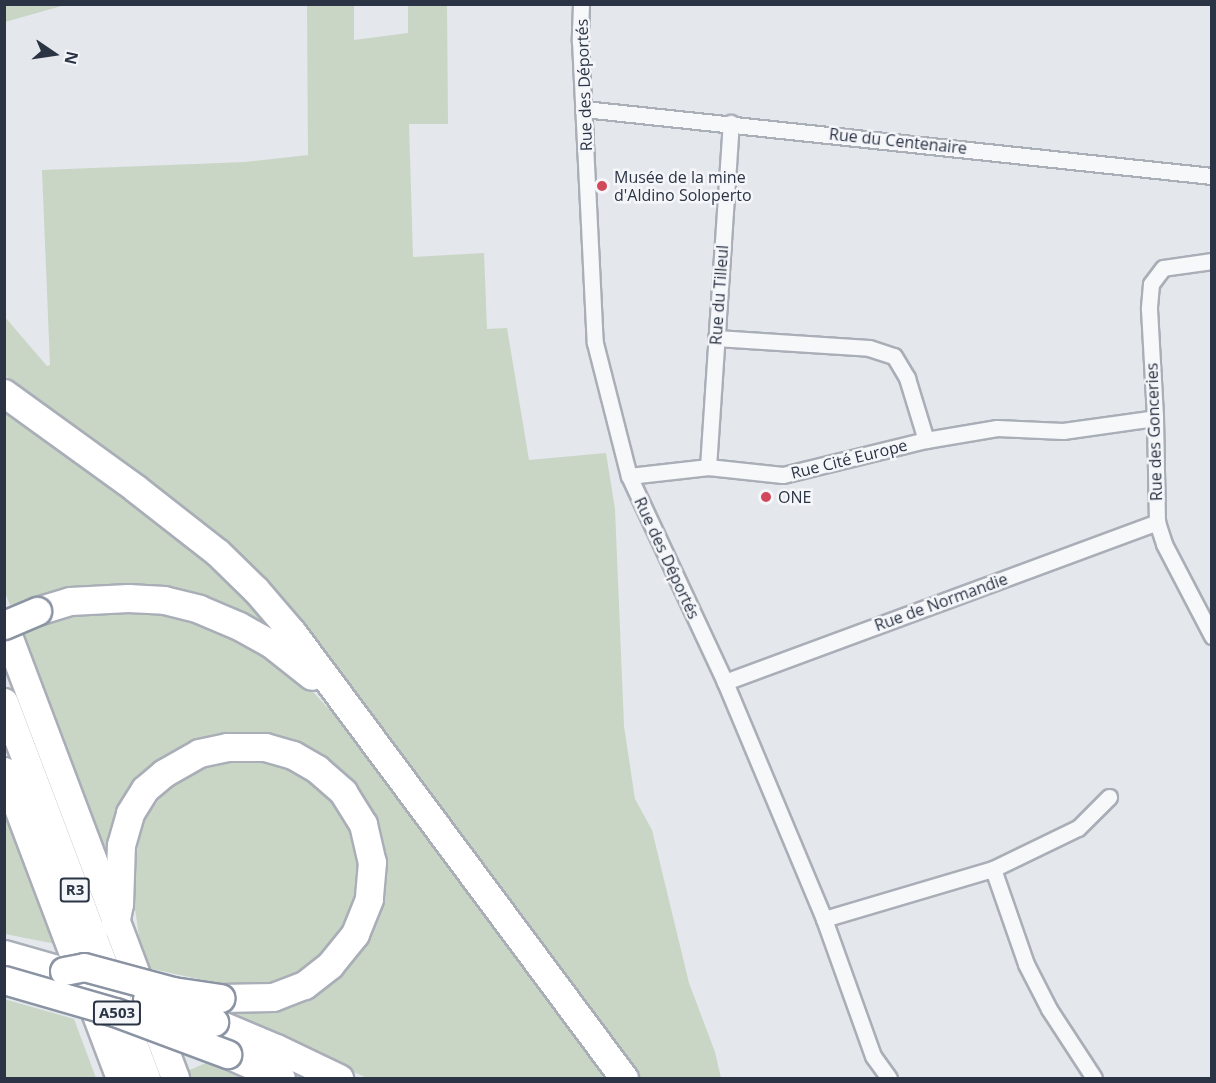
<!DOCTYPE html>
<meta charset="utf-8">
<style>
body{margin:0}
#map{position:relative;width:1216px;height:1083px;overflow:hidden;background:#e4e7ec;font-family:"Open Sans",sans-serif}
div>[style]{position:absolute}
.green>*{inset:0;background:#c9d6c5}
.roads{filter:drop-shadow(2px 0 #a9aeb7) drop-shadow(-2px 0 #a9aeb7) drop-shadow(0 2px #a9aeb7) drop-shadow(0 -2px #a9aeb7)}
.street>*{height:15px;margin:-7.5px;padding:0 7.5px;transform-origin:7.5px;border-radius:7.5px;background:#f7f8fa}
.highway>*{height:27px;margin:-13.5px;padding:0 13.5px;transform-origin:13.5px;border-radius:13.5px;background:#fff}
.bridges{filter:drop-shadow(2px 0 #8b94a3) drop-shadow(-2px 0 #8b94a3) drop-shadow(0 2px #8b94a3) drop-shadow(0 -2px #8b94a3)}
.highway-bridge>*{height:27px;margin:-13.5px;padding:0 13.5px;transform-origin:13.5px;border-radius:13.5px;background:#fff}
.dots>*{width:16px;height:16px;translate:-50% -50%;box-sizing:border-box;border:3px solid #f4f6f9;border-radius:50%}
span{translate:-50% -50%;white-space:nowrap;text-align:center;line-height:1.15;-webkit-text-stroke:5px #f4f6f9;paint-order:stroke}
.shield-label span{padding:2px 4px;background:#f4f6f9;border:2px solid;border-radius:4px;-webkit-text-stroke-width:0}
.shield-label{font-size:15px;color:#2b3445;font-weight:700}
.street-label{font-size:16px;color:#2b3445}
.poi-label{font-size:16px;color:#2b3445}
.left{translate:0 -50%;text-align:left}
.frame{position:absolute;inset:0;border:6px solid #2b3445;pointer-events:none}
.north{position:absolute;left:24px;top:24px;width:60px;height:60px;-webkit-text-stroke:4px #f4f6f9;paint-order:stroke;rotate:103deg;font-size:16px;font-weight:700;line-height:24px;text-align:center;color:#2b3445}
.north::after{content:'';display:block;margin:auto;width:21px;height:27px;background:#2b3445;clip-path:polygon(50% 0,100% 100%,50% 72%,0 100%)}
</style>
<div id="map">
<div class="green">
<i style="clip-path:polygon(4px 5px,5px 4px,65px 5px,5px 22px)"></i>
<i style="clip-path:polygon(307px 5px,354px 5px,354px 40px,408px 33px,408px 5px,447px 5px,448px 124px,409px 124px,413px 257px,484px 253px,487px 329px,507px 328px,529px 460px,606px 453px,615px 509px,624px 726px,635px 799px,652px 830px,689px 983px,715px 1052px,721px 1078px,641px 1078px,335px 669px,5px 375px,4px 316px,47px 366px,50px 365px,42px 170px,245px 162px,308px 155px)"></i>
<i style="clip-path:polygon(4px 404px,173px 528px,290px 641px,257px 622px,57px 593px,10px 605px,4px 590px)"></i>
<i style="clip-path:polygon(88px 608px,185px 613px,240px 637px,303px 681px,363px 746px,614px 1078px,367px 1078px,219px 1012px,266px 1005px,375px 910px,334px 773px,204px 740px,103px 852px,21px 631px,56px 616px)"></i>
<i style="clip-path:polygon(247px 759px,272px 761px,294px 769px,330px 794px,350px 827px,359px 867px,357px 895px,350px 917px,322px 957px,302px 972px,274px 984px,250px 987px,221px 984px,148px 968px,140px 943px,131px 881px,143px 822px,161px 797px,188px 775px,227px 761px)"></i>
<i style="clip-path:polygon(5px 812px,56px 944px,5px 934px)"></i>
<i style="clip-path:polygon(4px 999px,74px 1019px,96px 1078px,5px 1078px)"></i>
<i style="clip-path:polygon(206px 1063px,241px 1078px,187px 1078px,185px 1072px)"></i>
</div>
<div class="roads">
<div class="street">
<i style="left:581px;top:4px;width:37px;rotate:92deg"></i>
<i style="left:580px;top:41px;width:302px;rotate:87.2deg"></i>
<i style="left:595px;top:343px;width:137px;rotate:75.7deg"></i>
<i style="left:629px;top:476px;width:227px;rotate:65deg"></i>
<i style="left:725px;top:682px;width:257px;rotate:67.3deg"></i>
<i style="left:824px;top:919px;width:145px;rotate:70.3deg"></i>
<i style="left:873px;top:1056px;width:27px;rotate:54deg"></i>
<i style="left:584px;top:109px;width:632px;rotate:6.09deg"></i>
<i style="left:1212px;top:261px;width:49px;rotate:171.9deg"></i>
<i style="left:1163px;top:268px;width:20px;rotate:127deg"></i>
<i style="left:1151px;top:284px;width:25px;rotate:95deg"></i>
<i style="left:1149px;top:309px;width:109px;rotate:86.8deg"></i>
<i style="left:1155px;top:418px;width:104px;rotate:88.9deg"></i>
<i style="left:1157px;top:522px;width:23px;rotate:72deg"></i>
<i style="left:1164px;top:544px;width:104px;rotate:62.4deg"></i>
<i style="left:716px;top:338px;width:153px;rotate:3.7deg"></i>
<i style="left:869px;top:348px;width:26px;rotate:18deg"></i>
<i style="left:894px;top:356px;width:26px;rotate:59deg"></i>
<i style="left:907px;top:378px;width:65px;rotate:73deg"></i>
<i style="left:708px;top:467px;width:345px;rotate:-86.2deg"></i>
<i style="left:629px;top:476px;width:80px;rotate:-6.5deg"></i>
<i style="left:708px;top:467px;width:75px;rotate:6.1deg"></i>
<i style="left:783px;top:475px;width:147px;rotate:-13.8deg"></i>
<i style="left:926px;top:440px;width:72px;rotate:-9.6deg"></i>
<i style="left:997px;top:428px;width:66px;rotate:2.6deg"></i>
<i style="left:1063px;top:431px;width:93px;rotate:-8deg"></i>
<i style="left:725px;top:682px;width:461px;rotate:-20.3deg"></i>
<i style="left:993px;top:869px;width:101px;rotate:70.8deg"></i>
<i style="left:1026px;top:964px;width:51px;rotate:62.9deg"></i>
<i style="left:1049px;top:1009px;width:82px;rotate:56.9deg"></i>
<i style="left:824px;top:919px;width:176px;rotate:-16.5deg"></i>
<i style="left:993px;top:869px;width:94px;rotate:-25.8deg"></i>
<i style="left:1078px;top:828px;width:44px;rotate:-45deg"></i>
</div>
<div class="highway">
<i style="left:4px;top:393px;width:162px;rotate:35.9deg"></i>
<i style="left:135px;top:488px;width:104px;rotate:38deg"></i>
<i style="left:217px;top:552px;width:54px;rotate:44.3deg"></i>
<i style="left:256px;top:590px;width:55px;rotate:49.4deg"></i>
<i style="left:292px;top:632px;width:556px;rotate:53.34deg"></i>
<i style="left:37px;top:611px;width:34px;rotate:-17deg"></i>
<i style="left:70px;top:601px;width:58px;rotate:-3deg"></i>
<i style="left:128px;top:598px;width:36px;rotate:3deg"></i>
<i style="left:164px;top:600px;width:36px;rotate:14deg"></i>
<i style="left:199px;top:609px;width:43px;rotate:23deg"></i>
<i style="left:239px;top:626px;width:35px;rotate:29deg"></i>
<i style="left:270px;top:643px;width:53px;rotate:38.2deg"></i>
<i style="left:4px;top:625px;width:484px;rotate:69.3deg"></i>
<i style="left:4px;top:702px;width:402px;rotate:69.3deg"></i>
<i style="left:4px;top:771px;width:328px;rotate:69.3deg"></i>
<i style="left:115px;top:924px;width:20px;rotate:-79deg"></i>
<i style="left:119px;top:904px;width:59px;rotate:-88.1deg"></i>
<i style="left:121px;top:845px;width:33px;rotate:-74deg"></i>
<i style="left:130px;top:813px;width:28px;rotate:-58deg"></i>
<i style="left:145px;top:789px;width:25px;rotate:-40deg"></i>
<i style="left:164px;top:773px;width:40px;rotate:-29.7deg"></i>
<i style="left:199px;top:753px;width:29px;rotate:-12deg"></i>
<i style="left:227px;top:747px;width:38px"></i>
<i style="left:265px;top:747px;width:29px;rotate:16deg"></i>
<i style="left:293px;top:755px;width:28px;rotate:30deg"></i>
<i style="left:317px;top:769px;width:35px;rotate:41deg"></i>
<i style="left:343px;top:792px;width:38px;rotate:58deg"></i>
<i style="left:363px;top:824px;width:39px;rotate:77deg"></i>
<i style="left:372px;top:862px;width:37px;rotate:95deg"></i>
<i style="left:369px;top:899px;width:38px;rotate:112deg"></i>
<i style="left:355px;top:934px;width:40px;rotate:129deg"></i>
<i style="left:330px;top:965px;width:33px;rotate:142deg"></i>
<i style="left:304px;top:985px;width:33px;rotate:159deg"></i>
<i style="left:273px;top:997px;width:53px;rotate:178.9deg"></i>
<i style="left:4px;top:954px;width:62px;rotate:15.8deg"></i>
<i style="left:214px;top:1022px;width:67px;rotate:22.8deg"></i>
<i style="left:276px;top:1048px;width:70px;rotate:25.5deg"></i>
<i style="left:227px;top:1054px;width:59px;rotate:24deg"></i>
</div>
</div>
<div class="bridges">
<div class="highway-bridge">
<i style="left:4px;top:625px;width:36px;rotate:-23deg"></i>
<i style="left:64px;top:971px;width:20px;rotate:-11deg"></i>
<i style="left:84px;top:967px;width:92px;rotate:15.1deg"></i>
<i style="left:173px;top:991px;width:48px;rotate:8.5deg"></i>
<i style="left:4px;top:980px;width:116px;rotate:16.1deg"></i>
<i style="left:115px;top:1012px;width:120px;rotate:20.6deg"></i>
<i style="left:147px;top:999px;width:71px;rotate:18.9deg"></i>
</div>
</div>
<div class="dots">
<i style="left:602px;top:186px;background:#d1495b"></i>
<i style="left:766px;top:497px;background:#d1495b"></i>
</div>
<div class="shield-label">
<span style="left:75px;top:890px">R3</span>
<span style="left:117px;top:1013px">A503</span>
</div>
<div class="street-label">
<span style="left:584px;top:85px;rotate:-92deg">Rue des Déportés</span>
<span style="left:898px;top:141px;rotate:6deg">Rue du Centenaire</span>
<span style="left:719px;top:295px;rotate:-86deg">Rue du Tilleul</span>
<span style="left:1154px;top:432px;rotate:-92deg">Rue des Gonceries</span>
<span style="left:849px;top:459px;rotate:-14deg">Rue Cité Europe</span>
<span style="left:667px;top:558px;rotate:65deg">Rue des Déportés</span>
<span style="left:941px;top:602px;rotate:-20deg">Rue de Normandie</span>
</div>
<div class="poi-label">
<span class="left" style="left:614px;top:186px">Musée de la mine<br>d'Aldino Soloperto</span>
<span class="left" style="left:778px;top:497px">ONE</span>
</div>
<div class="frame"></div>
<div class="north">N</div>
</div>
